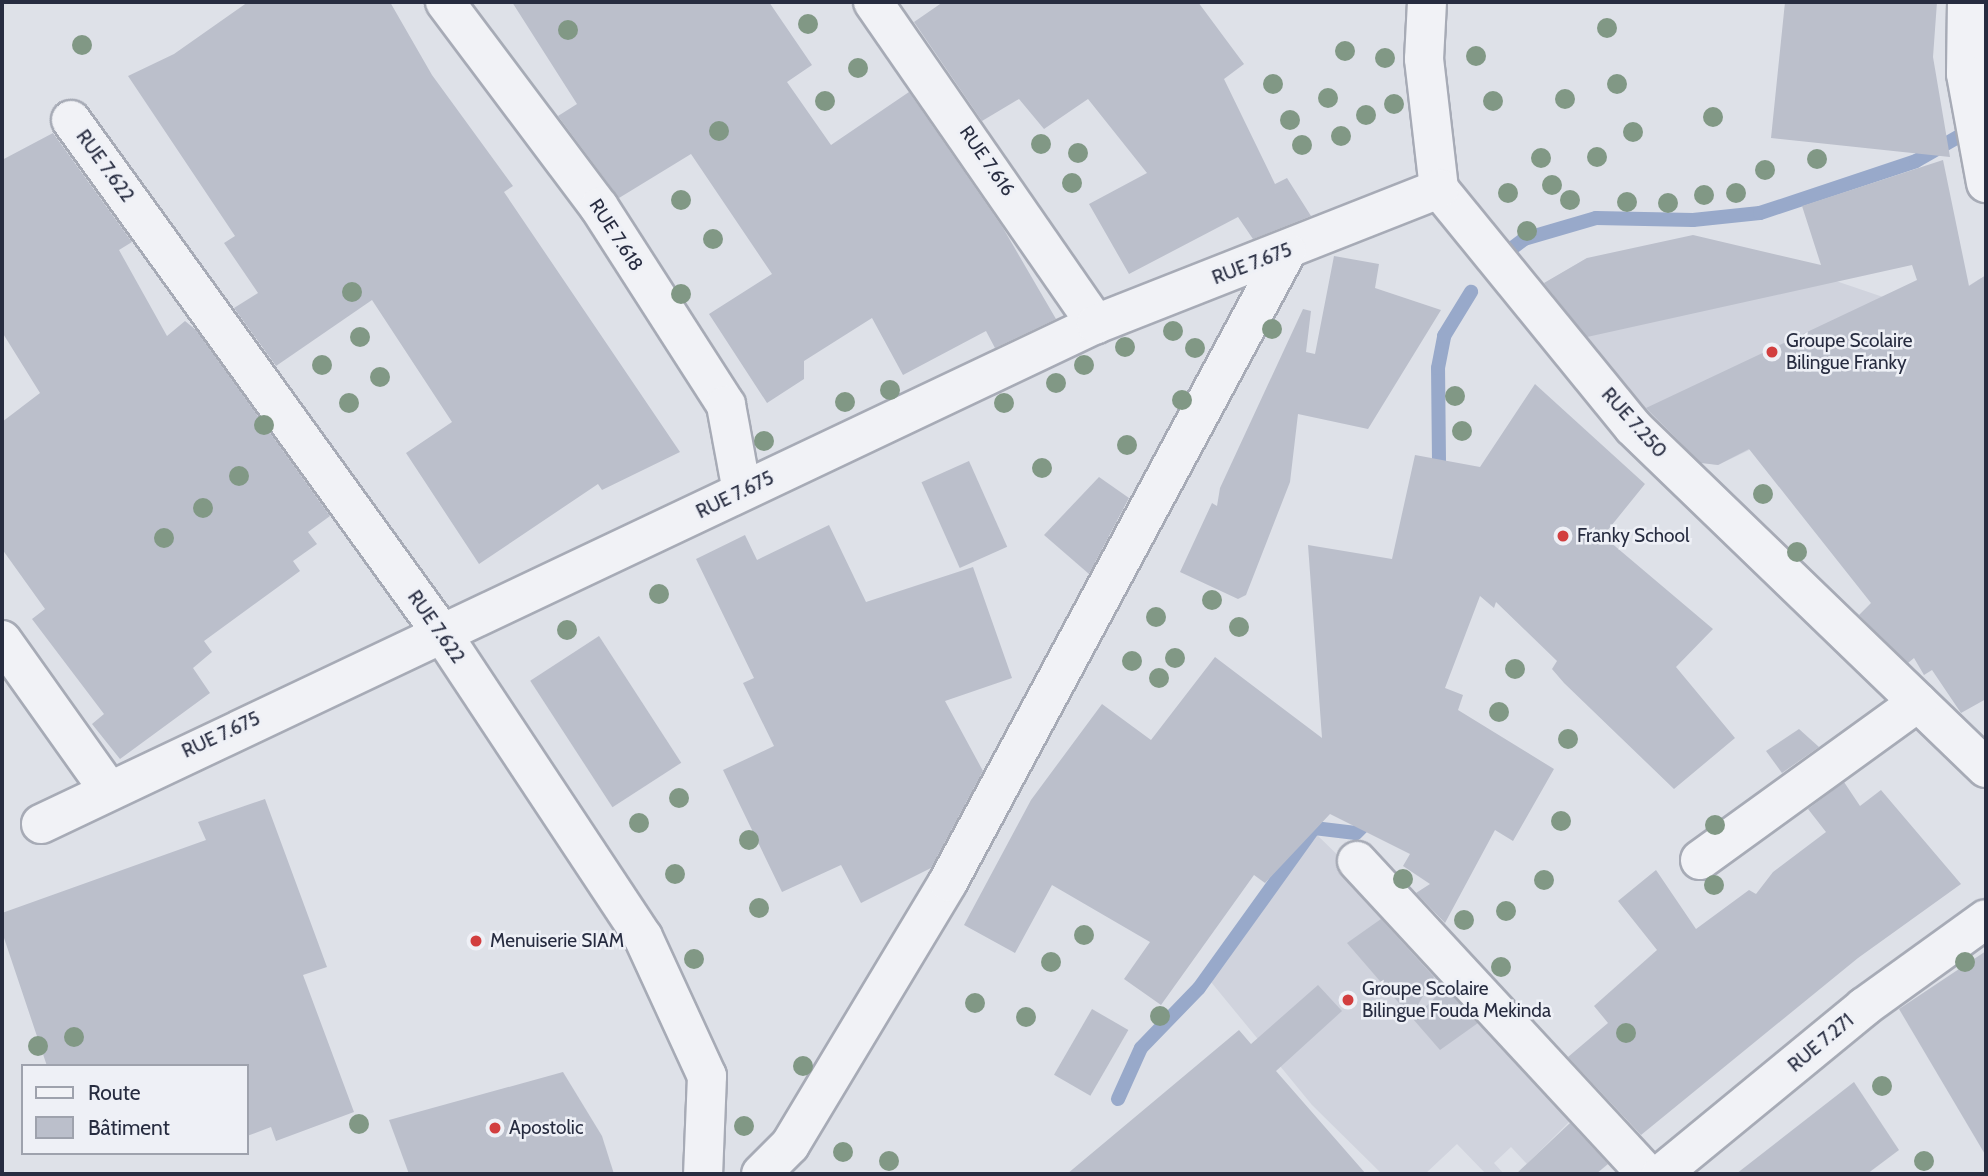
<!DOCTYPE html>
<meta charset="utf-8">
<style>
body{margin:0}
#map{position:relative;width:1988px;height:1176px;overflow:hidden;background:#dee1e8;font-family:Cabin,sans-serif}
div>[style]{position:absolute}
.built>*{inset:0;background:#d0d3dd}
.stream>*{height:14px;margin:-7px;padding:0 7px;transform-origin:7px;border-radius:7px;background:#98a9ca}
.building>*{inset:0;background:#bbbfcb;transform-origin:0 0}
.roads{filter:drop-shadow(2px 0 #a7abb6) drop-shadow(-2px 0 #a7abb6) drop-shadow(0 2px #a7abb6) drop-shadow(0 -2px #a7abb6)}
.minor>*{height:38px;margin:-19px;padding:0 19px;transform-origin:19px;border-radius:19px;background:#f1f2f6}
.trees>*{width:20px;height:20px;margin:-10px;border-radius:50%;background:#819885}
.dots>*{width:19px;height:19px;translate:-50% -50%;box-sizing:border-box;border:4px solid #eef0f6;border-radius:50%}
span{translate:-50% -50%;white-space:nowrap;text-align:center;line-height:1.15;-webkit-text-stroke:5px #eef0f6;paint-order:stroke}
.street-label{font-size:19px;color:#272c40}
.poi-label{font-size:19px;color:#272c40}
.left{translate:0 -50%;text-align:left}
.frame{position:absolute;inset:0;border:4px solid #272c40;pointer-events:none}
.legend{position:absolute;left:21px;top:1064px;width:228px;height:91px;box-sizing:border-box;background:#eef0f6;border:2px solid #9ea2ad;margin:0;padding:9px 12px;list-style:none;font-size:21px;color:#272c40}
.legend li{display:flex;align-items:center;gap:14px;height:35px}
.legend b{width:35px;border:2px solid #9ea2ad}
</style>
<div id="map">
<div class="built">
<i style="clip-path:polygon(1587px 258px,1774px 260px,1927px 312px,1981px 278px,1986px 336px,1718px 465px,1699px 462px,1624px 392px,1543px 284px)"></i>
<i style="clip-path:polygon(1313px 831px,1393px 909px,1575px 1116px,1527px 1164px,1511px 1147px,1494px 1163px,1504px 1174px,1486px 1174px,1457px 1144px,1425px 1174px,1382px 1174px,1312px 1105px,1211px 982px)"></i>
</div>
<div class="stream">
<i style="left:1499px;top:258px;width:31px;rotate:-37deg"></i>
<i style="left:1524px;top:239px;width:75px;rotate:-16.3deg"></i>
<i style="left:1596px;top:218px;width:97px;rotate:1.2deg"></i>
<i style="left:1693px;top:220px;width:67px;rotate:-6deg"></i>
<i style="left:1760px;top:213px;width:164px;rotate:-18.4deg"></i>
<i style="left:1916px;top:161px;width:54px;rotate:-29.9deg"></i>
<i style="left:1439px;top:461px;width:93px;rotate:-90.6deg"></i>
<i style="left:1438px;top:368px;width:33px;rotate:-79deg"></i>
<i style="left:1444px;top:336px;width:52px;rotate:-58.5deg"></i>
<i style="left:1118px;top:1099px;width:56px;rotate:-65.7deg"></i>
<i style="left:1141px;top:1048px;width:83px;rotate:-46deg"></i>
<i style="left:1199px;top:988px;width:197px;rotate:-54.3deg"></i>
<i style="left:1314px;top:828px;width:42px;rotate:6.8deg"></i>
<i style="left:1356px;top:833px;width:21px;rotate:-45deg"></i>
</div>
<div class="building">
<i style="clip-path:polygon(248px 2px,390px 2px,432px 75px,513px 186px,504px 192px,680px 452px,602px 490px,598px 484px,479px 564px,406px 453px,452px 422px,372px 300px,276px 366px,234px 308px,258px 293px,224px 243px,235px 236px,128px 76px,174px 54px)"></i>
<i style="clip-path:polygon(512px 2px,769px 2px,812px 65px,787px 82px,831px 145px,909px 92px,1003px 228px,1056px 319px,995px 348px,986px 331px,903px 375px,872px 318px,804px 361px,804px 379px,767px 403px,709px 314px,772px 274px,691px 154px,619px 198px,558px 116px,577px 104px)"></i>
<i style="clip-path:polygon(943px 2px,1198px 2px,1244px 64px,1224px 79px,1275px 184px,1287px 178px,1311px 216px,1253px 239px,1238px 217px,1129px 274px,1089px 204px,1147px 173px,1088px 99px,1044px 129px,1019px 99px,982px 121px,914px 22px)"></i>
<i style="clip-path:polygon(1785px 2px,1937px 2px,1933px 57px,1950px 157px,1771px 138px)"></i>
<i style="clip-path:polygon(53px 133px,132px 242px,119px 250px,167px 336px,185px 321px,196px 330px,330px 516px,308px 532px,317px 544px,293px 561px,300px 571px,204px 641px,212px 652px,193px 668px,210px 693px,120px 759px,92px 724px,104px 714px,32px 619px,45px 609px,2px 549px,2px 422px,40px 393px,2px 332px,2px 160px)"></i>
<i style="clip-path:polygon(1943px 160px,1969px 286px,1986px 275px,1986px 699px,1961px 713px,1932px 670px,1924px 675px,1914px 658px,1908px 663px,1859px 615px,1871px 603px,1749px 449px,1718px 465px,1701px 463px,1646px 408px,1917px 280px,1912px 265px,1587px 337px,1544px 283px,1587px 258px,1693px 235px,1821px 265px,1802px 206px)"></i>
<i style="clip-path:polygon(1334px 256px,1379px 264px,1375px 288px,1441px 310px,1368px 429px,1298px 414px,1290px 482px,1246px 595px,1238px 599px,1180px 572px,1212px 503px,1217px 506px,1220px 488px,1303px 309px,1311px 311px,1306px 352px,1315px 354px)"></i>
<i style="clip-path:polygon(1535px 384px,1645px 484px,1603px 536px,1713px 629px,1676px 667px,1735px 738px,1674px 789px,1564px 683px,1552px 669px,1557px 661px,1496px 602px,1494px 608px,1480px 596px,1445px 688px,1463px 695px,1458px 710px,1554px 769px,1513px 841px,1495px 830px,1445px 923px,1416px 893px,1430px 884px,1403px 866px,1410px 854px,1330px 814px,1265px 883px,1254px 875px,1161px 1005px,1124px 979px,1150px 942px,1052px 885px,1015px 953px,964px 925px,1031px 800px,1102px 704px,1151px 740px,1215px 657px,1322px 738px,1308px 545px,1392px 559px,1415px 455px,1480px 467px)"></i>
<i style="left:969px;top:461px;width:94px;height:52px;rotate:66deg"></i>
<i style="clip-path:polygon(1099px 477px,1129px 498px,1089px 574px,1044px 535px)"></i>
<i style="clip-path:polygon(829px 525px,866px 602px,973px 567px,1012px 678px,945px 701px,983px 771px,931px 868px,861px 903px,841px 865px,782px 892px,723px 770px,774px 746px,743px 683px,754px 678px,696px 559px,745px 535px,757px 560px)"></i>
<i style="left:599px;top:636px;width:151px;height:82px;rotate:57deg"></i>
<i style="clip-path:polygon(1799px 729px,1819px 747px,1782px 773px,1766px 751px)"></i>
<i style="clip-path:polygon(1844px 782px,1860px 806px,1881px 790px,1961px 884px,1858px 958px,1641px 1135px,1568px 1057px,1608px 1023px,1594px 1006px,1657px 950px,1618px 901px,1656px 870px,1696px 929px,1749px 890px,1756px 894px,1773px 872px,1826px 832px,1808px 809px)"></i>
<i style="clip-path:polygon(265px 799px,327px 967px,303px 975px,354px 1112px,276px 1141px,271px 1127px,247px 1136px,247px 1066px,47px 1066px,2px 932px,2px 913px,206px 840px,198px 822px)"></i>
<i style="clip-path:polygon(1381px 919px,1434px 977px,1411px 1017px,1347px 943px)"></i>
<i style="clip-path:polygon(1986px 951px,1986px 1156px,1899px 1009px)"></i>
<i style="clip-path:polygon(1318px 985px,1342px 1011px,1276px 1071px,1366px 1174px,1067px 1174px,1239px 1030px,1251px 1044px)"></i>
<i style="clip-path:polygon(1445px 988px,1478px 1023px,1440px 1050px,1413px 1019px)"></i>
<i style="left:1092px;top:1009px;width:42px;height:76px;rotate:30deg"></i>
<i style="clip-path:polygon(563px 1072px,602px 1136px,614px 1174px,409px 1174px,389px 1120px)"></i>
<i style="clip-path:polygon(1854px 1082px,1899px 1150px,1867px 1174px,1736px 1174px)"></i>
<i style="clip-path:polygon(1570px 1123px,1608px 1164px,1596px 1174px,1516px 1174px)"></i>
</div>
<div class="roads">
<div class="minor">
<i style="left:445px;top:2px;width:256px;rotate:53.1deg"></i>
<i style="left:599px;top:207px;width:235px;rotate:57.3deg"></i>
<i style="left:726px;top:405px;width:87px;rotate:79.5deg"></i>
<i style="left:873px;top:2px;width:392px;rotate:55.3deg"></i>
<i style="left:1427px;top:2px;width:57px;rotate:93deg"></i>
<i style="left:1424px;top:59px;width:131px;rotate:83.4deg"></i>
<i style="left:1439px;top:189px;width:307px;rotate:50.8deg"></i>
<i style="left:1633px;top:427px;width:491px;rotate:44deg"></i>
<i style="left:1967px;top:2px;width:72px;rotate:90.8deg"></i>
<i style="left:1966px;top:74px;width:111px;rotate:79.6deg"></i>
<i style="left:71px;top:120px;width:635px;rotate:54.16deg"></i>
<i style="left:443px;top:635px;width:362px;rotate:56.5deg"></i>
<i style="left:643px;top:937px;width:153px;rotate:65.3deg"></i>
<i style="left:707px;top:1076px;width:98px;rotate:92.3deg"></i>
<i style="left:2px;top:640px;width:181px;rotate:54.6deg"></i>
<i style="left:41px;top:824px;width:1167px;rotate:-25.36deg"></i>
<i style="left:1096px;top:324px;width:369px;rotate:-21.5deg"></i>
<i style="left:1700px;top:860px;width:269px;rotate:-35.9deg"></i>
<i style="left:1357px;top:861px;width:427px;rotate:47.2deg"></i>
<i style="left:761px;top:1174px;width:41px;rotate:-45deg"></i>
<i style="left:790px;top:1145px;width:307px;rotate:-59deg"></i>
<i style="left:948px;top:882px;width:716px;rotate:-61.75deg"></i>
<i style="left:1661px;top:1174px;width:263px;rotate:-39.4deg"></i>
<i style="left:1864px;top:1007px;width:150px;rotate:-35.8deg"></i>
</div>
</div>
<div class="trees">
<i style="left:808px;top:24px"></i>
<i style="left:1607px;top:28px"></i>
<i style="left:568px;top:30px"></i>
<i style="left:82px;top:45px"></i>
<i style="left:1345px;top:51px"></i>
<i style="left:1476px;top:56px"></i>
<i style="left:1385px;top:58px"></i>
<i style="left:858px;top:68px"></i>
<i style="left:1273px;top:84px"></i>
<i style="left:1617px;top:84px"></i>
<i style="left:1328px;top:98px"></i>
<i style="left:1565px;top:99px"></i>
<i style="left:825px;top:101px"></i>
<i style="left:1493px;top:101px"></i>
<i style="left:1394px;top:104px"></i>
<i style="left:1366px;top:115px"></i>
<i style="left:1713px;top:117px"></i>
<i style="left:1290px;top:120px"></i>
<i style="left:719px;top:131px"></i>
<i style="left:1633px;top:132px"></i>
<i style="left:1341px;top:136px"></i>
<i style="left:1041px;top:144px"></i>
<i style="left:1302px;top:145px"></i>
<i style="left:1078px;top:153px"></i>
<i style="left:1597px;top:157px"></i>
<i style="left:1541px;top:158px"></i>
<i style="left:1817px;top:159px"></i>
<i style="left:1765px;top:170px"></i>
<i style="left:1072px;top:183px"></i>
<i style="left:1552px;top:185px"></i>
<i style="left:1508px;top:193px"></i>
<i style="left:1736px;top:193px"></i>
<i style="left:1704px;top:195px"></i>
<i style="left:681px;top:200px"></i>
<i style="left:1570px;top:200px"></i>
<i style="left:1627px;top:202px"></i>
<i style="left:1668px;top:203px"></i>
<i style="left:1527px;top:231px"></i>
<i style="left:713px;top:239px"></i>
<i style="left:352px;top:292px"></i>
<i style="left:681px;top:294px"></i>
<i style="left:1272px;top:329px"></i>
<i style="left:1173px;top:331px"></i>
<i style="left:360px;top:337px"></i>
<i style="left:1125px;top:347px"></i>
<i style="left:1195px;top:348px"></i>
<i style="left:322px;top:365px"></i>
<i style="left:1084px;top:365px"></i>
<i style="left:380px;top:377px"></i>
<i style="left:1056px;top:383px"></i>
<i style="left:890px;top:390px"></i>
<i style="left:1455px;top:396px"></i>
<i style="left:1182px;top:400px"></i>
<i style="left:845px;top:402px"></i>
<i style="left:349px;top:403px"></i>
<i style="left:1004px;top:403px"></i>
<i style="left:264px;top:425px"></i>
<i style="left:1462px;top:431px"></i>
<i style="left:764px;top:441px"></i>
<i style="left:1127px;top:445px"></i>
<i style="left:1042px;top:468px"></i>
<i style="left:239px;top:476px"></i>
<i style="left:1763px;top:494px"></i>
<i style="left:203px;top:508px"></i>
<i style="left:164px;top:538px"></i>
<i style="left:1797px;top:552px"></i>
<i style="left:659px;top:594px"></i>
<i style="left:1212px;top:600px"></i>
<i style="left:1156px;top:617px"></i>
<i style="left:1239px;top:627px"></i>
<i style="left:567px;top:630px"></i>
<i style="left:1175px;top:658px"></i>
<i style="left:1132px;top:661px"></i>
<i style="left:1515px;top:669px"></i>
<i style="left:1159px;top:678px"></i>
<i style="left:1499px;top:712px"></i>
<i style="left:1568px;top:739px"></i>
<i style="left:679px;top:798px"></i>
<i style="left:1561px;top:821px"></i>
<i style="left:639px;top:823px"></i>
<i style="left:1715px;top:825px"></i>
<i style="left:749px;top:840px"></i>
<i style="left:675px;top:874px"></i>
<i style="left:1403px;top:879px"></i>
<i style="left:1544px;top:880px"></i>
<i style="left:1714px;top:885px"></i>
<i style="left:759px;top:908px"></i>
<i style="left:1506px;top:911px"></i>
<i style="left:1464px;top:920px"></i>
<i style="left:1084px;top:935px"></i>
<i style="left:694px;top:959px"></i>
<i style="left:1051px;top:962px"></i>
<i style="left:1965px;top:962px"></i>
<i style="left:1501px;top:967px"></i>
<i style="left:975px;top:1003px"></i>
<i style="left:1160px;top:1016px"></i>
<i style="left:1026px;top:1017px"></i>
<i style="left:1626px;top:1033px"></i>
<i style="left:74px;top:1037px"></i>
<i style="left:38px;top:1046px"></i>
<i style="left:803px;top:1066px"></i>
<i style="left:1882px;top:1086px"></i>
<i style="left:359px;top:1124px"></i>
<i style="left:744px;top:1126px"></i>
<i style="left:843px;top:1152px"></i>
<i style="left:889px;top:1161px"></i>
<i style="left:1924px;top:1161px"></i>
</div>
<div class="dots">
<i style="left:1772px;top:352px;background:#d23e3f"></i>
<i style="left:1563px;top:536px;background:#d23e3f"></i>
<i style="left:476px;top:941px;background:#d23e3f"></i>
<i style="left:1348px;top:1000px;background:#d23e3f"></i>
<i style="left:495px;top:1128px;background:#d23e3f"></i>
</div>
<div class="street-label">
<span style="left:987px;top:161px;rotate:55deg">RUE 7.616</span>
<span style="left:105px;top:166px;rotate:54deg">RUE 7.622</span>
<span style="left:616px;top:235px;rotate:57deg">RUE 7.618</span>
<span style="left:1252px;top:264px;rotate:-21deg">RUE 7.675</span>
<span style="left:1634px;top:423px;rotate:48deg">RUE 7.250</span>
<span style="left:735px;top:495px;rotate:-26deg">RUE 7.675</span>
<span style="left:436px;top:627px;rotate:55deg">RUE 7.622</span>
<span style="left:221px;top:735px;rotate:-25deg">RUE 7.675</span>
<span style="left:1821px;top:1043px;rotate:-40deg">RUE 7.271</span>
</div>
<div class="poi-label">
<span class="left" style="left:1786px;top:352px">Groupe Scolaire<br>Bilingue Franky</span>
<span class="left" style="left:1577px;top:536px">Franky School</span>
<span class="left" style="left:490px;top:941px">Menuiserie SIAM</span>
<span class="left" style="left:1362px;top:1000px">Groupe Scolaire<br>Bilingue Fouda Mekinda</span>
<span class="left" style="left:509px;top:1128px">Apostolic</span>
</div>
<div class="frame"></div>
<ul class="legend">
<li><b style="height:9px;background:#f1f2f6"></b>Route</li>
<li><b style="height:19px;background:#bbbfcb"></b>Bâtiment</li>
</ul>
</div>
